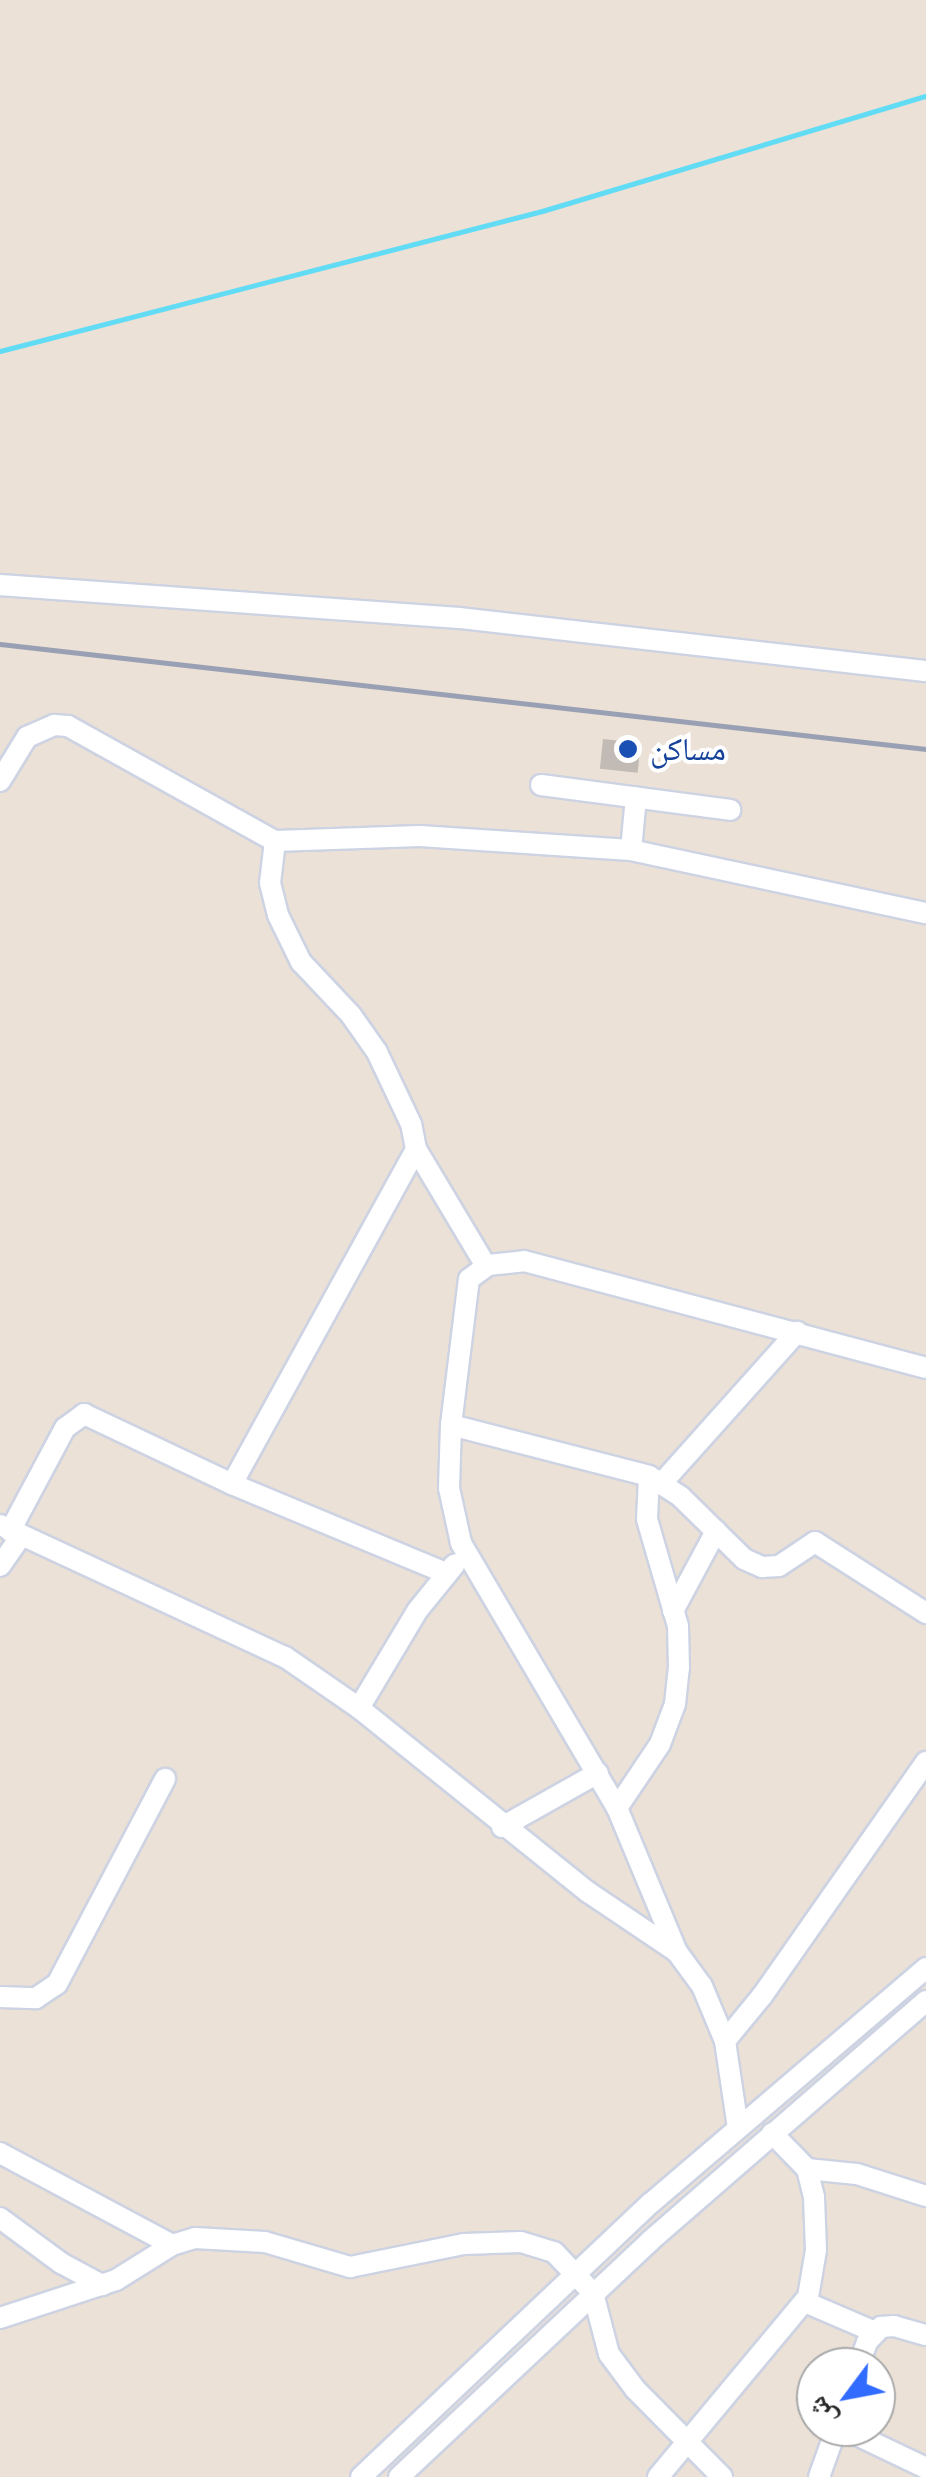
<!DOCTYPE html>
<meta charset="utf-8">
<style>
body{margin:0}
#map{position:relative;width:926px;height:2477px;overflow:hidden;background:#ebe1d7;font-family:Helvetica,"Noto Naskh Arabic",sans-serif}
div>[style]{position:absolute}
.stream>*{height:5px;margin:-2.5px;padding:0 2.5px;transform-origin:2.5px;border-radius:2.5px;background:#62dcf5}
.building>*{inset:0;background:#c2bbb5;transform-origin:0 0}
.roads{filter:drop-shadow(2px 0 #cdd3e2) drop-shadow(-2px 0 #cdd3e2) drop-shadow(0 2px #cdd3e2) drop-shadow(0 -2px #cdd3e2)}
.minor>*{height:20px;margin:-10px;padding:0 10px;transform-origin:10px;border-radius:10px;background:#fff}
.rail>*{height:5px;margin:-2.5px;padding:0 2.5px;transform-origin:2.5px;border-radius:2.5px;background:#9aa0b3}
.dots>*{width:28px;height:28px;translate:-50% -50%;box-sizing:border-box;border:5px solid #fff;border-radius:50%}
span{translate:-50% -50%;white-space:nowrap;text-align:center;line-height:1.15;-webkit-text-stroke:8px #fff;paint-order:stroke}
.transit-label{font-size:32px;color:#164399}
.left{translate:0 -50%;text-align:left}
.north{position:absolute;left:796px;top:2347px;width:100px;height:100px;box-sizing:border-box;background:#fff;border:2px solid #a9a9a9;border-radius:50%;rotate:238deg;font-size:28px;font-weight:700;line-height:40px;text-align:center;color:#272727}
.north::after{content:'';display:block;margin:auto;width:35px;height:45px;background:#316bff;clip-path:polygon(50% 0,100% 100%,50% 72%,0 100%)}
</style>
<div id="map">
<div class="stream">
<i style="left:0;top:351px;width:560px;rotate:-14.48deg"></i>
<i style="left:542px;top:211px;width:401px;rotate:-16.7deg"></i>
</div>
<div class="building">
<i style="left:603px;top:739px;width:38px;height:30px;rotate:6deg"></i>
</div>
<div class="roads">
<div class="minor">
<i style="left:0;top:585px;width:461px;rotate:4.1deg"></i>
<i style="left:460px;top:618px;width:469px;rotate:6.5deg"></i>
<i style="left:0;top:781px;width:52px;rotate:-58.5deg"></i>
<i style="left:27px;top:737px;width:30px;rotate:-24deg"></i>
<i style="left:54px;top:725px;width:14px;rotate:4deg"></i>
<i style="left:68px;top:726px;width:237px;rotate:29.1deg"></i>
<i style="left:275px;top:841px;width:145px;rotate:-2deg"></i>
<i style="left:420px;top:836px;width:211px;rotate:3.8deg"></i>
<i style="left:631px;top:850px;width:302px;rotate:12.1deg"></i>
<i style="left:541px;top:785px;width:191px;rotate:7.5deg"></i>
<i style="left:631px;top:850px;width:53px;rotate:-84.6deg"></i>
<i style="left:416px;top:1149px;width:136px;rotate:59.1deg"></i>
<i style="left:451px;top:1425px;width:204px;rotate:14.4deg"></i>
<i style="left:649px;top:1476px;width:38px;rotate:33deg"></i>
<i style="left:681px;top:1497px;width:88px;rotate:44.5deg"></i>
<i style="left:744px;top:1559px;width:20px;rotate:24deg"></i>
<i style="left:762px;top:1567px;width:17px;rotate:-3deg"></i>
<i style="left:779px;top:1566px;width:43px;rotate:-33.7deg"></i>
<i style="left:815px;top:1542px;width:132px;rotate:32.6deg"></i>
<i style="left:662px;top:1483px;width:203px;rotate:-48.2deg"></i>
<i style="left:232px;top:1484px;width:382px;rotate:-61.2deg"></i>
<i style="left:416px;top:1149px;width:25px;rotate:-101deg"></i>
<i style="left:411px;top:1124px;width:80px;rotate:-115.3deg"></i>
<i style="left:377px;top:1052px;width:45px;rotate:-125.1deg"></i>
<i style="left:351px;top:1015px;width:73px;rotate:-133.3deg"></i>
<i style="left:301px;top:962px;width:52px;rotate:-116.1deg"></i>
<i style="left:278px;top:915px;width:33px;rotate:-104deg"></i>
<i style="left:270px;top:883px;width:42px;rotate:-83.2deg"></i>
<i style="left:0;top:1525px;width:314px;rotate:24.9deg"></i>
<i style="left:285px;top:1657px;width:90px;rotate:34.6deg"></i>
<i style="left:359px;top:1708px;width:294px;rotate:38.8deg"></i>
<i style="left:588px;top:1892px;width:107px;rotate:34deg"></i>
<i style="left:677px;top:1952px;width:42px;rotate:53.7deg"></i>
<i style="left:702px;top:1986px;width:60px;rotate:67.3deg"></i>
<i style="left:725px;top:2041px;width:88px;rotate:81.5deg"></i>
<i style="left:10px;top:1531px;width:117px;rotate:-61.9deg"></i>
<i style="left:65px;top:1428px;width:24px;rotate:-36deg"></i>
<i style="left:84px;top:1414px;width:164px;rotate:25.3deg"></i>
<i style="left:232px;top:1484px;width:232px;rotate:22.6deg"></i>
<i style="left:0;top:1566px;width:35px;rotate:-55deg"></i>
<i style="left:673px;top:1611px;width:91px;rotate:-61.7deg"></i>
<i style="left:359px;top:1708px;width:113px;rotate:-59.1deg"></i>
<i style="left:417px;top:1611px;width:60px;rotate:-51deg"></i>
<i style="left:617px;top:1808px;width:77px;rotate:-56.1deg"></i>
<i style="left:660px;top:1744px;width:43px;rotate:-69.4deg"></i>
<i style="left:675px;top:1704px;width:36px;rotate:-84deg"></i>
<i style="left:679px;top:1668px;width:42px;rotate:-91.4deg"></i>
<i style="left:678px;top:1626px;width:111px;rotate:-106.2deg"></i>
<i style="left:647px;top:1519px;width:43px;rotate:-87.3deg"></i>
<i style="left:502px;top:1827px;width:110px;rotate:-29.4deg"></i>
<i style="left:677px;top:1952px;width:156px;rotate:-112.6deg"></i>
<i style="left:617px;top:1808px;width:308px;rotate:-120.5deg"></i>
<i style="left:461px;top:1543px;width:56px;rotate:-102.3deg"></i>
<i style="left:449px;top:1488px;width:63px;rotate:-88.2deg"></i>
<i style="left:451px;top:1425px;width:147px;rotate:-83deg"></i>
<i style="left:469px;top:1279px;width:24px;rotate:-36deg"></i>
<i style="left:488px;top:1265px;width:36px;rotate:-6deg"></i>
<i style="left:524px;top:1261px;width:416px;rotate:14.9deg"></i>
<i style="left:0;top:1997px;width:36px;rotate:2deg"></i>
<i style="left:36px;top:1998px;width:25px;rotate:-34deg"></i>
<i style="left:57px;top:1984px;width:232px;rotate:-62.2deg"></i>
<i style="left:725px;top:2041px;width:58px;rotate:-50.6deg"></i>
<i style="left:762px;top:1996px;width:286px;rotate:-55deg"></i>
<i style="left:0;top:2153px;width:195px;rotate:28.1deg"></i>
<i style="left:807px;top:2169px;width:50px;rotate:5.7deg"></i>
<i style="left:857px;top:2174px;width:72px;rotate:17.7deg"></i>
<i style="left:0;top:2218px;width:76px;rotate:36.4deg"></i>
<i style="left:61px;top:2263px;width:47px;rotate:28.2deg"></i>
<i style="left:805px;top:2302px;width:76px;rotate:23.2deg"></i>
<i style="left:0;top:2318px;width:122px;rotate:-18.1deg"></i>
<i style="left:116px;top:2280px;width:66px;rotate:-32deg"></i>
<i style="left:172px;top:2245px;width:24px;rotate:-17deg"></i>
<i style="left:195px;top:2238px;width:70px;rotate:3.3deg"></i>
<i style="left:265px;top:2242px;width:89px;rotate:16.4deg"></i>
<i style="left:350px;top:2267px;width:116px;rotate:-11.4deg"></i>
<i style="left:464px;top:2244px;width:57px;rotate:-2deg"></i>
<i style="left:521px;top:2242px;width:34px;rotate:17deg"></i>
<i style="left:554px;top:2252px;width:57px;rotate:46.4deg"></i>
<i style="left:593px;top:2293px;width:63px;rotate:75.3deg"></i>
<i style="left:609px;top:2354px;width:44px;rotate:53.4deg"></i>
<i style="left:635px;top:2389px;width:124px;rotate:45.3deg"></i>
<i style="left:858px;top:2367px;width:27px;rotate:-70deg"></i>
<i style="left:867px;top:2342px;width:21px;rotate:-47deg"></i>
<i style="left:881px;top:2327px;width:13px;rotate:-4deg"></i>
<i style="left:894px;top:2326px;width:33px;rotate:16deg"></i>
<i style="left:840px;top:2427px;width:95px;rotate:25.5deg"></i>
<i style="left:361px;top:2477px;width:399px;rotate:-43.4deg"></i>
<i style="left:651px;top:2203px;width:362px;rotate:-40.5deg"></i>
<i style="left:399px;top:2477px;width:345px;rotate:-43.2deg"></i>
<i style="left:650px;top:2241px;width:366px;rotate:-41deg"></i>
<i style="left:658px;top:2477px;width:234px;rotate:-50.2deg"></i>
<i style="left:808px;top:2297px;width:48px;rotate:-80.3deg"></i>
<i style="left:816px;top:2250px;width:53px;rotate:-92.2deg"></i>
<i style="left:814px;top:2197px;width:29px;rotate:-104deg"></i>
<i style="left:807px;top:2169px;width:50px;rotate:-134.2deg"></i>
<i style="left:819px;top:2477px;width:53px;rotate:-70.2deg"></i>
</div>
</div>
<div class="rail">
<i style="left:0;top:644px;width:932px;rotate:6.47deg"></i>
</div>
<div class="dots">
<i style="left:628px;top:749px;background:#1a4fb4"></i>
</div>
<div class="transit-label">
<span class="left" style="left:650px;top:749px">مساكن</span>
</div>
<div class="north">ش</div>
</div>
